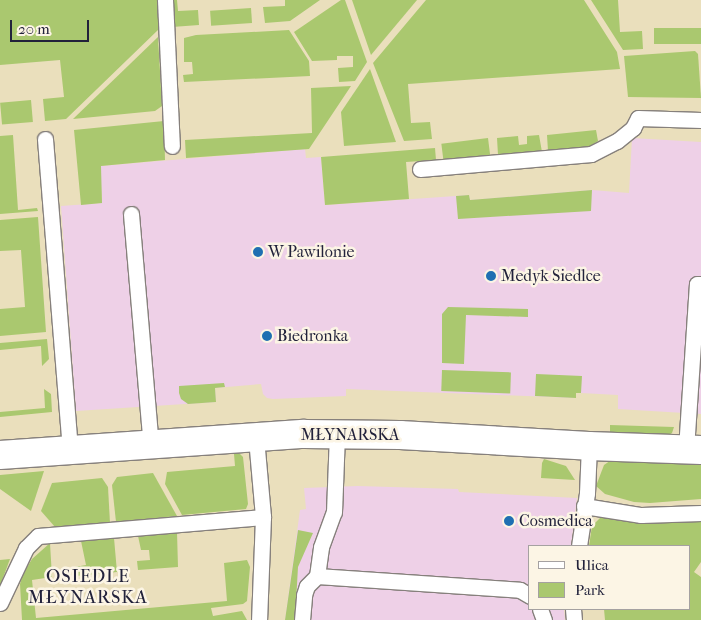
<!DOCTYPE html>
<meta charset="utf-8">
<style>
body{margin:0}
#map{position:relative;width:701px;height:620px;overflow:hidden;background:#eadfbc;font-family:"IM FELL French Canon",serif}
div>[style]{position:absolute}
.built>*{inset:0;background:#eed0e7}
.green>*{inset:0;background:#aac86f;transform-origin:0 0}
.roads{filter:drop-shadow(1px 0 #86807c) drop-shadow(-1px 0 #86807c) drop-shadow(0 1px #86807c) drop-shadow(0 -1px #86807c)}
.service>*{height:15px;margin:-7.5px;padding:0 7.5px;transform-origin:7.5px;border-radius:7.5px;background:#fff}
.minor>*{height:28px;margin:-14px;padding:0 14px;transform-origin:14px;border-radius:14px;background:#fff}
.dots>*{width:14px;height:14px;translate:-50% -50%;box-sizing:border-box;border:2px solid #fcf5e5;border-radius:50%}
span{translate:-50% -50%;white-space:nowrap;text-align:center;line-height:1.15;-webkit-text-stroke:5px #fcf5e5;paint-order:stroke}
.poi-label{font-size:16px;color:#22223b}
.left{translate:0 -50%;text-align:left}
.street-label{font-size:16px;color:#22223b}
.neighbourhood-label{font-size:18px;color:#22223b;letter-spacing:1px}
.legend{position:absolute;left:528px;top:545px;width:162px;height:65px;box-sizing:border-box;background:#fcf5e5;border:1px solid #a5a1a1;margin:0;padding:6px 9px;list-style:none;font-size:15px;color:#22223b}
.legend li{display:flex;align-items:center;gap:10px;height:25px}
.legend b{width:25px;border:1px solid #a5a1a1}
.scale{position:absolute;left:10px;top:20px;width:79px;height:22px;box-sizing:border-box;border:2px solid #22223b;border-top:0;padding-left:6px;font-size:15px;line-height:18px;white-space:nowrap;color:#22223b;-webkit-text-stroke:4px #fcf5e5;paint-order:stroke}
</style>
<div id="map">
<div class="built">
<i style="clip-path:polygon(632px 138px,701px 142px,701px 414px,618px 409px,618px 395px,581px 393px,576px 393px,576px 398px,346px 389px,346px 396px,273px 399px,267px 398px,263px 394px,261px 384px,215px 388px,216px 402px,76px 411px,61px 206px,102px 203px,100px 166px,305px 149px,306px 158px,321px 157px,325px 205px,456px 196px,469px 195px,470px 200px,592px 190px,629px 193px)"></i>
<i style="clip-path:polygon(358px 486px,458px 489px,459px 492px,577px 498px,571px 546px,530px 546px,530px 609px,564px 609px,565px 620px,285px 620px,300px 510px,306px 509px,304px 488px)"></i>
</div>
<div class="green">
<i style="clip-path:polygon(0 0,158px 0,158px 30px,66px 119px,45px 121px,43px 99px,64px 97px,60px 60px,0 65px)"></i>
<i style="clip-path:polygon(171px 0,177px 0,178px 11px,198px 10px,199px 25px,172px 27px)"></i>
<i style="clip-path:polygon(285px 0,320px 0,290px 21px,265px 23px,263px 7px,285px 6px)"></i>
<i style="clip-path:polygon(341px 0,345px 0,367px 62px,355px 81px,339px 82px,338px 68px,353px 67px,353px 56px,337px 56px,337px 60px,312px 61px,294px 32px)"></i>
<i style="clip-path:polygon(352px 0,417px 0,371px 55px)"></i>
<i style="clip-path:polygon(426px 0,584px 0,617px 52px,620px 69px,408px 84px,411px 123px,430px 122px,432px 139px,404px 141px,373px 63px)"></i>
<i style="clip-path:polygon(591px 0,618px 0,620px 32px,642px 31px,643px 49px,623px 50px)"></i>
<i style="left:251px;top:8px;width:15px;height:41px;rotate:86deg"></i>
<i style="left:701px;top:28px;width:16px;height:47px;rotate:90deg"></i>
<i style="clip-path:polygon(289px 30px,309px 61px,310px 76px,184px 82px,183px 75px,193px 74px,192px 62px,184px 62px,184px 38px,196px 35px)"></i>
<i style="clip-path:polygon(158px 37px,162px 106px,155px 111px,73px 119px)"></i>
<i style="clip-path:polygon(695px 51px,698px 54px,701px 98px,628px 97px,624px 56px)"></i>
<i style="clip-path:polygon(370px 69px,396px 142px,344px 146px,341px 112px)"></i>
<i style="clip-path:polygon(351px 86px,309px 149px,186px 158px,185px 140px,312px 133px,311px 88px)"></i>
<i style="left:31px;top:100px;width:22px;height:31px;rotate:85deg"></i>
<i style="clip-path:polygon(164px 121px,165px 160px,101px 166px,102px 203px,81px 205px,74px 130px)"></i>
<i style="clip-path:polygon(596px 130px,598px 141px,589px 147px,548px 151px,547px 135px)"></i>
<i style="clip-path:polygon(13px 135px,18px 210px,37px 208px,38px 211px,0 214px,0 136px)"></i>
<i style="clip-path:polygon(539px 135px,542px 152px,498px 155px,497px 138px,518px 136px,519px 145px,527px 144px,527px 136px)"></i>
<i style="left:488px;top:138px;width:17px;height:47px;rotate:83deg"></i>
<i style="clip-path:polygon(435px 148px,436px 160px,406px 162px,409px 199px,325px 205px,321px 157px)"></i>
<i style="clip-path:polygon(592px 190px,591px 211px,458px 219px,456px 196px,469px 195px,470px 200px)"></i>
<i style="clip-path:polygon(38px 217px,46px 332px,0 336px,0 309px,25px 307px,21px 250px,0 251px,0 220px)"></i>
<i style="clip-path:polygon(448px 307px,528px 309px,528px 317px,466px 315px,464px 364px,442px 363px,442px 314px)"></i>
<i style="clip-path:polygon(47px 339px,49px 359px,42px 366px,41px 346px,0 350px,0 343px)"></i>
<i style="left:442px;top:370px;width:69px;height:21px;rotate:2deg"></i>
<i style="clip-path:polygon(536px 374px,582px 376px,581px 393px,576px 393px,576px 398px,535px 396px)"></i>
<i style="clip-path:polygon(224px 383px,225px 387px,215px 388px,216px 402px,188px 404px,181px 399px,179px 393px,179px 386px)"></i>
<i style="clip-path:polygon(44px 389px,51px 394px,52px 412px,0 417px,0 412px,45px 408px)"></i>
<i style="clip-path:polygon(610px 425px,674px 427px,672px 433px,667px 436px,610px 433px)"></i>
<i style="clip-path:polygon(239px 453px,243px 457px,248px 504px,246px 509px,182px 515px,165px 484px,167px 472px,235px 466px,234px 454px)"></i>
<i style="clip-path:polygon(614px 458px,701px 462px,701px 499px,650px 503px,634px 502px,605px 494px,596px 486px,604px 465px)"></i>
<i style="clip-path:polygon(544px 459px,566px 466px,575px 480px,541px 478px,542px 463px)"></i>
<i style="clip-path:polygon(44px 471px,31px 511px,0 489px,0 475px)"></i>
<i style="clip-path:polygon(153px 473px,177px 516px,116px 522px,112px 485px,117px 477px)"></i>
<i style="clip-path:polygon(102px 478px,108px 487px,110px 523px,55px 527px,41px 511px,52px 483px)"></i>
<i style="clip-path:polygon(602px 516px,657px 523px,701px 520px,701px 562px,694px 572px,701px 577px,701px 620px,605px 620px,604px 609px,690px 609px,690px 546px,589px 546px,592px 526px)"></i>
<i style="clip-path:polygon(298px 530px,313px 533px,298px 567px,295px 620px,285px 620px)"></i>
<i style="clip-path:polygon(177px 532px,178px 567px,138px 570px,137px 561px,150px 560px,149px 550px,141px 550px,138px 536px)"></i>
<i style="clip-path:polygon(114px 538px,117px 572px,76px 576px,75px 567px,86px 565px,81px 541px)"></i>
<i style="clip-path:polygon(50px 543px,52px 577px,32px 580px,36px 618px,227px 601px,224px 563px,247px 560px,250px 567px,247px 601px,243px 604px,211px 608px,213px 616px,242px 611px,247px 620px,22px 620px,20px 584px,23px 574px,32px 559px)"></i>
<i style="clip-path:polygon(10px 559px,0 586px,0 560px)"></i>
</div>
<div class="roads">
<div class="service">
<i style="left:165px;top:0;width:146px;rotate:87.3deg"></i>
<i style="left:45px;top:139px;width:312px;rotate:85.4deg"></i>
<i style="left:420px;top:169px;width:172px;rotate:-5deg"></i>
<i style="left:591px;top:154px;width:29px;rotate:-27deg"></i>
<i style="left:617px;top:141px;width:21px;rotate:-39deg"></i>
<i style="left:633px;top:128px;width:11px;rotate:-63deg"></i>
<i style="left:638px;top:118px;width:63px;rotate:1.8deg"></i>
<i style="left:131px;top:214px;width:232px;rotate:85.1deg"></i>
<i style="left:256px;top:438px;width:79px;rotate:84.9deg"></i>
<i style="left:263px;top:517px;width:103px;rotate:92.2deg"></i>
<i style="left:686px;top:449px;width:165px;rotate:-86.2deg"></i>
<i style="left:697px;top:284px;width:4px"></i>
<i style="left:584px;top:506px;width:58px;rotate:9deg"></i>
<i style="left:641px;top:515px;width:60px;rotate:-1.9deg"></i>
<i style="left:579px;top:546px;width:54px;rotate:-81.4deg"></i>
<i style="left:587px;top:493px;width:47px;rotate:-87.6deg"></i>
<i style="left:317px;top:576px;width:203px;rotate:3.9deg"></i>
<i style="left:520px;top:590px;width:12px;rotate:31deg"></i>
<i style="left:0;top:603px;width:61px;rotate:-64.7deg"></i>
<i style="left:26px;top:548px;width:17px;rotate:-45deg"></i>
<i style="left:38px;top:536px;width:226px;rotate:-4.8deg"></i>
<i style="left:540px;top:609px;width:12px;rotate:70deg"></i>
<i style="left:573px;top:609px;width:11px;rotate:85deg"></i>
<i style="left:302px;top:620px;width:25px;rotate:-85deg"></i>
<i style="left:304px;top:595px;width:9px;rotate:-72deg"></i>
<i style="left:307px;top:586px;width:14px;rotate:-45deg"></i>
<i style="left:317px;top:576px;width:29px;rotate:-82deg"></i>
<i style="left:321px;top:547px;width:37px;rotate:-70deg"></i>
<i style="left:334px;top:512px;width:78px;rotate:-87.8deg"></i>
</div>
<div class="minor">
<i style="left:0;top:455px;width:305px;rotate:-4deg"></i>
<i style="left:304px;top:434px;width:96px;rotate:0.6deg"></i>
<i style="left:400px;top:435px;width:189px;rotate:3.3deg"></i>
<i style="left:589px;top:446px;width:112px;rotate:2deg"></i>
</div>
</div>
<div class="dots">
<i style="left:258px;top:252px;background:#1f6fb2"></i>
<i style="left:491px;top:276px;background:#1f6fb2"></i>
<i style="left:267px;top:336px;background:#1f6fb2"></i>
<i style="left:509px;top:521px;background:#1f6fb2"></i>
</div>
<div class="poi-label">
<span class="left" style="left:268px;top:252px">W Pawilonie</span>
<span class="left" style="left:501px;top:276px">Medyk Siedlce</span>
<span class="left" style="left:277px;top:336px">Biedronka</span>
<span class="left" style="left:519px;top:521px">Cosmedica</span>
</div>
<div class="street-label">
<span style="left:350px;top:435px">MŁYNARSKA</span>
</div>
<div class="neighbourhood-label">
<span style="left:88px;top:588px">OSIEDLE<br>MŁYNARSKA</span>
</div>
<ul class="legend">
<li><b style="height:6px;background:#fff"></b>Ulica</li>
<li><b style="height:14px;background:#aac86f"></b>Park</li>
</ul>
<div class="scale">20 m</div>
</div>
